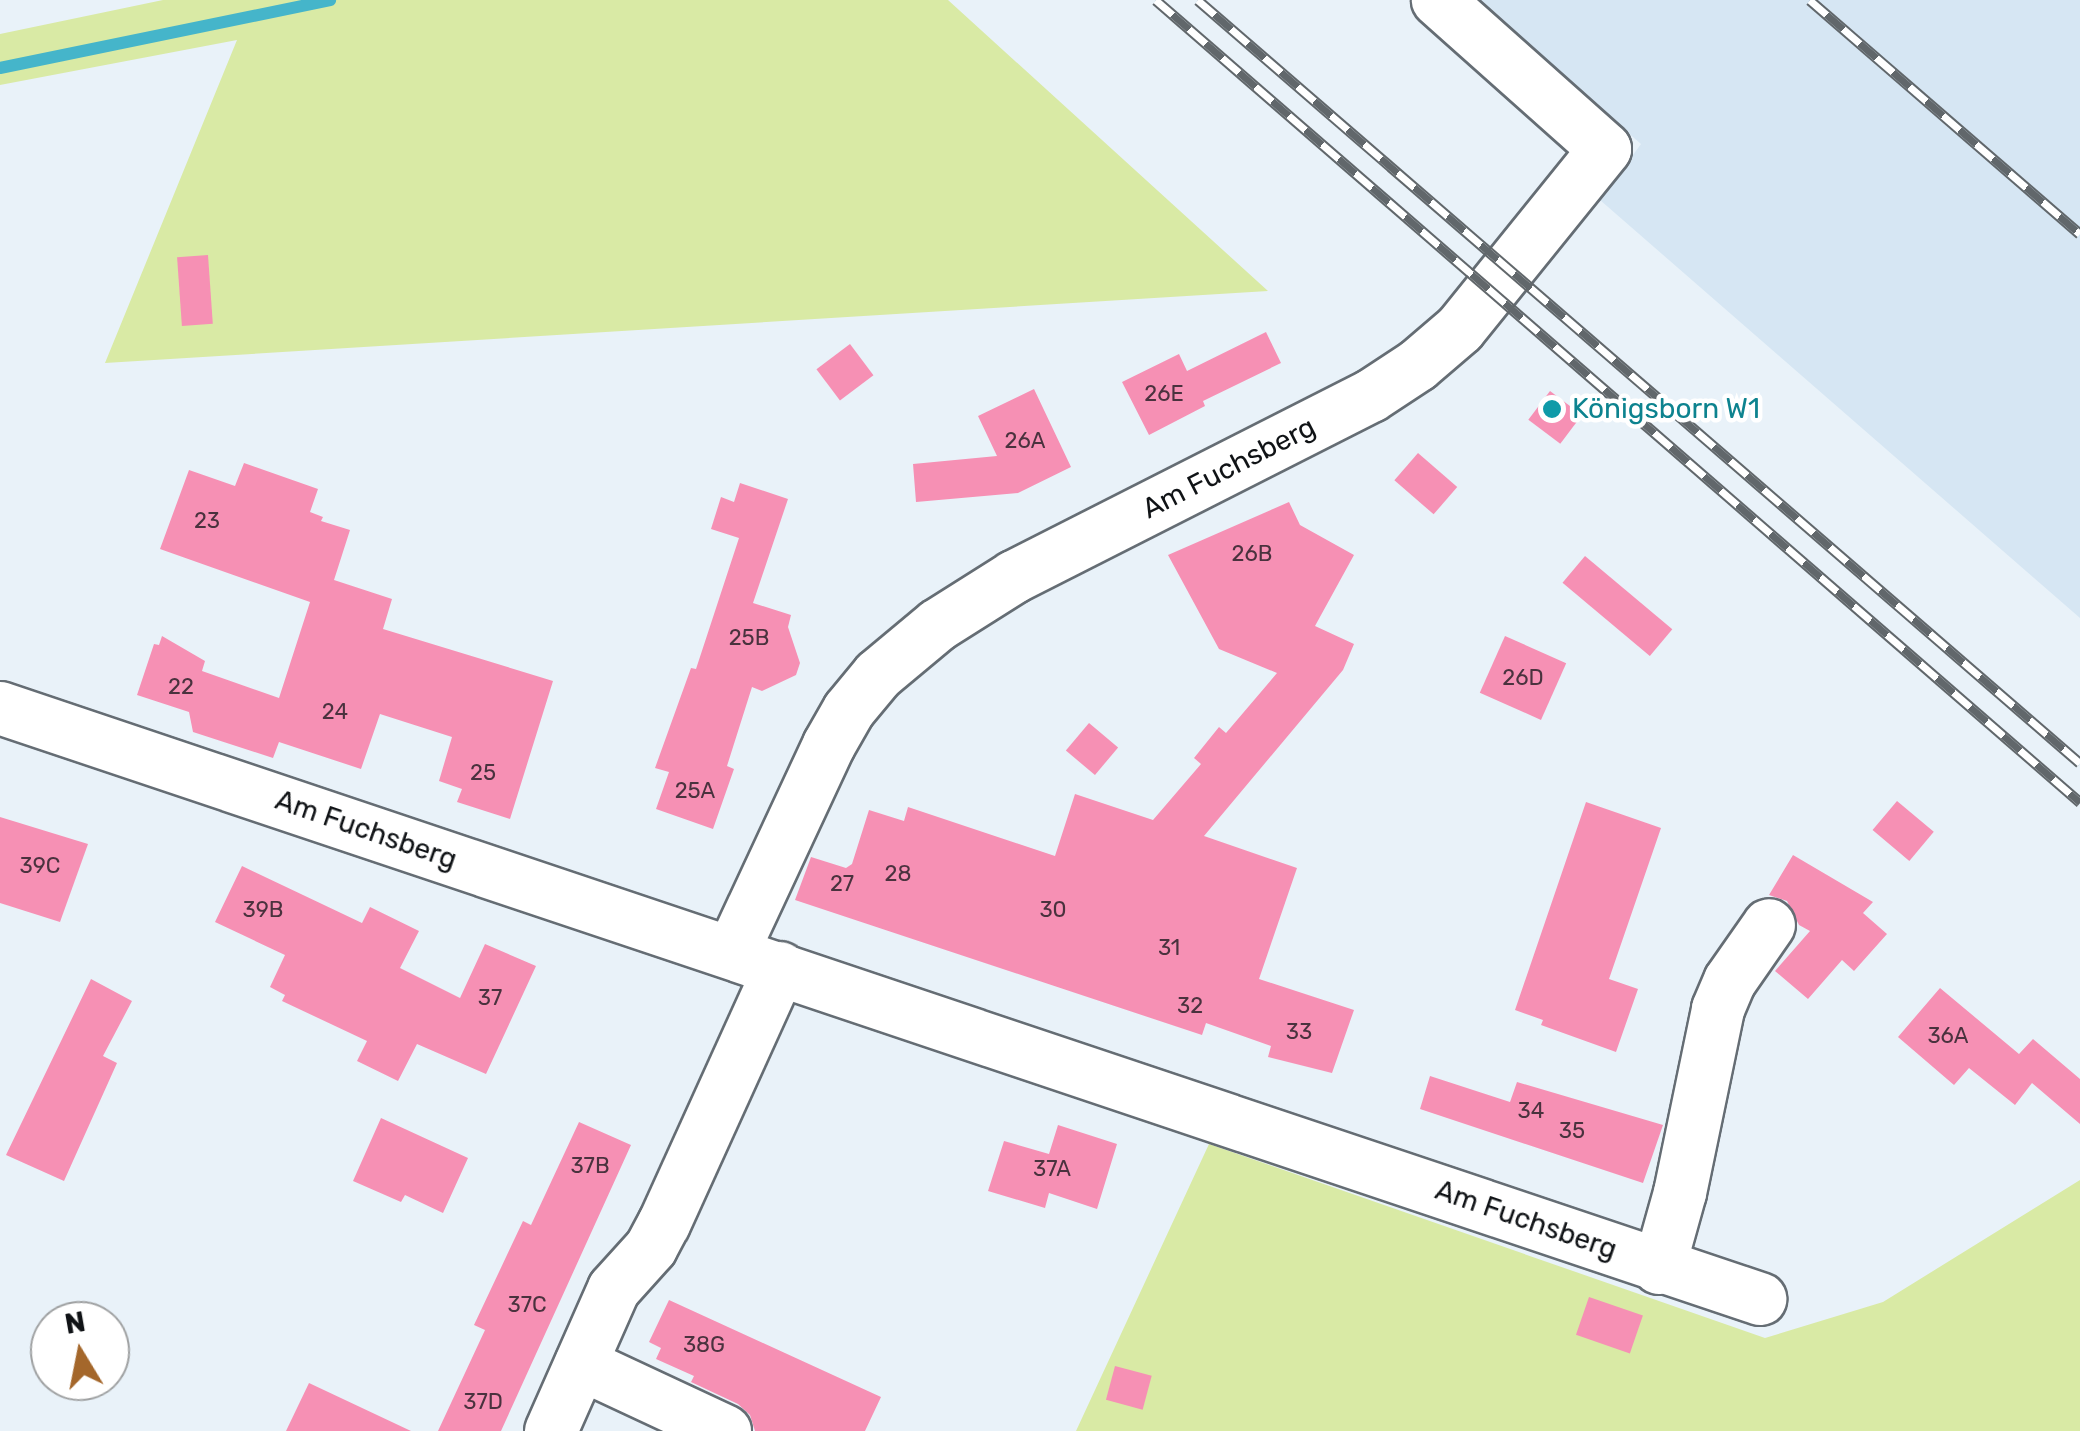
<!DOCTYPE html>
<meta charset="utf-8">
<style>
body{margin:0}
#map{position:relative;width:2080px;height:1431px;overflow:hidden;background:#e9f2f9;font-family:Rubik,sans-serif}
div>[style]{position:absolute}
.built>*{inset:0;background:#d6e6f3}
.green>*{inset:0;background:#d9eaa5}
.stream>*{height:12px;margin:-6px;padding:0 6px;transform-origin:6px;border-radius:6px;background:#45b5ca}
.building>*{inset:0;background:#f690b4;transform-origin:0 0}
.roads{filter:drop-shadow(2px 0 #656d74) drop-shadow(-2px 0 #656d74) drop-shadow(0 2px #656d74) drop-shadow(0 -2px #656d74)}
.minor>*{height:52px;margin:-26px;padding:0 26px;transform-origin:26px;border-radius:26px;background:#fff}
.rail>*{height:11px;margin-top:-5.5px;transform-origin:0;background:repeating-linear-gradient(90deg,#fff 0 22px,#61676b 0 44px);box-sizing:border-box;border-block:2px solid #61676b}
.dots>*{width:28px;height:28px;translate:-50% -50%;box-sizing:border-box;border:5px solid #fff;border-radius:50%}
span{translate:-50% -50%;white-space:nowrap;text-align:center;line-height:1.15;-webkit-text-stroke:9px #fff;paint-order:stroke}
.number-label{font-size:22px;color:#4a323e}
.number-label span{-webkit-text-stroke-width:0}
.culture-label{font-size:28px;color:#0d838f}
.left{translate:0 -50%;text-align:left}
.street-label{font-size:28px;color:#101316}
.north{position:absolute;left:30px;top:1301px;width:100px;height:100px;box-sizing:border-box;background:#fff;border:2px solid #9fa1a2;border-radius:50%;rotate:350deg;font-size:28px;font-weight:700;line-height:40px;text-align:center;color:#101316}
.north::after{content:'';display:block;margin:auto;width:35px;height:45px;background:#a4672b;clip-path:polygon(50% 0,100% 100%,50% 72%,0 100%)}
</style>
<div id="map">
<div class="built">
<i style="clip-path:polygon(1475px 0,2080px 0,2080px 618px,1600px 200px,1641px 144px)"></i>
</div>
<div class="green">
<i style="clip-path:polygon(163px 0,948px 0,1268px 291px,105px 363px,237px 40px,0 85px,0 34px)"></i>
<i style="clip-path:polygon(1209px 1144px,1765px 1338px,1883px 1302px,2080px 1180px,2080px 1431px,1076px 1431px)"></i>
</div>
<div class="stream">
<i style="left:0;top:68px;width:337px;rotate:-11.6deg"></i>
</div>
<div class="building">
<i style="left:208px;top:255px;width:69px;height:31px;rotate:86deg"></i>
<i style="clip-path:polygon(1266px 332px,1281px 363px,1203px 401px,1205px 406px,1149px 435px,1122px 382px,1179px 354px,1187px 371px)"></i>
<i style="left:850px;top:344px;width:39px;height:42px;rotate:53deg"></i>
<i style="clip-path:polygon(1034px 389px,1071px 467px,1018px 493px,916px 502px,913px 464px,997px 456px,978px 416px)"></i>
<i style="left:1550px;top:391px;width:40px;height:36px;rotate:37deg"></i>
<i style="left:1418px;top:453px;width:52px;height:36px;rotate:41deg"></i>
<i style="clip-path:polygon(244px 463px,318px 489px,310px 512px,323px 517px,321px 521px,350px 530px,334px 580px,392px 599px,383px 629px,553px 681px,510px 819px,457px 802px,462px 789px,439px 781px,452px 737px,380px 714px,361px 769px,279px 742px,273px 758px,193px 732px,189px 712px,137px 695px,154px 644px,159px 645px,162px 636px,205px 661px,202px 671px,279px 698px,310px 602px,160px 549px,189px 470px,235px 486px)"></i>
<i style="clip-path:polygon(740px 483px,788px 499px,753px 603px,791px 615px,788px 627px,800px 663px,796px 675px,762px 691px,752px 687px,727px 766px,734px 769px,713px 829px,656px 809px,669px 772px,655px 768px,691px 668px,696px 669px,739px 538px,711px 529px,721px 497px,734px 502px)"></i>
<i style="clip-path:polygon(1289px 502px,1300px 525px,1354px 555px,1315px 626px,1354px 644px,1343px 670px,1204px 836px,1297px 868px,1259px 979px,1354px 1010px,1332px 1073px,1268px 1057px,1271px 1046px,1206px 1023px,1202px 1035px,795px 900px,811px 857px,846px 868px,852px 864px,869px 810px,904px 821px,908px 807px,1055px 856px,1075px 794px,1153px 820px,1201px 764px,1194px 758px,1219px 727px,1226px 733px,1277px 673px,1219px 649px,1168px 555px)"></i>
<i style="left:1585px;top:556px;width:114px;height:35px;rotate:40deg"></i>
<i style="left:1505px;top:636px;width:67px;height:62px;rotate:24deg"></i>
<i style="left:1089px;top:723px;width:38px;height:36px;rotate:40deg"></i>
<i style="left:1897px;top:801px;width:48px;height:38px;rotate:40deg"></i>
<i style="clip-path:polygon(1586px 802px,1661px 828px,1609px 979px,1638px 989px,1616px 1052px,1541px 1025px,1543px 1020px,1515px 1010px)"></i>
<i style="clip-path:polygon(0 817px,88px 844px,60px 922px,0 903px)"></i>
<i style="clip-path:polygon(1793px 855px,1873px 902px,1863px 913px,1887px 934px,1854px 971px,1842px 960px,1808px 999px,1775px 971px,1810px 931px,1799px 925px,1787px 901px,1769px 895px)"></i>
<i style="clip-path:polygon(242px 866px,362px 923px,370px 907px,419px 931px,400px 968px,460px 998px,485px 944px,536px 966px,486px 1074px,417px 1044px,398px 1081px,357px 1061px,367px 1041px,282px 1001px,285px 995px,270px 987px,285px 955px,215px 922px)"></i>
<i style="clip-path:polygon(91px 979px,132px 1001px,103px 1056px,117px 1063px,64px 1181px,6px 1155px)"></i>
<i style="clip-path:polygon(1940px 988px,2019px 1054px,2033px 1039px,2080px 1079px,2080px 1124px,2032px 1083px,2015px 1105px,1969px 1068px,1954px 1085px,1898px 1037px)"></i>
<i style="clip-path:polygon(1430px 1076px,1510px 1102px,1517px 1082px,1663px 1125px,1643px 1183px,1420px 1109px)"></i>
<i style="clip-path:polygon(381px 1118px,468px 1158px,443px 1213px,405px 1195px,401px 1202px,353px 1181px)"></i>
<i style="clip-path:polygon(579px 1122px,631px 1145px,501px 1431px,438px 1431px,485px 1330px,474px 1325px,523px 1221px,531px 1225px)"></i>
<i style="clip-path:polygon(1058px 1125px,1117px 1144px,1097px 1209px,1049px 1193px,1045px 1208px,988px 1191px,1004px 1141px,1049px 1154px)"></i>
<i style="left:1589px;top:1297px;width:57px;height:40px;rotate:19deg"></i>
<i style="clip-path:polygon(669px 1300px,881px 1397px,865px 1431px,755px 1431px,750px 1415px,738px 1404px,691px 1382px,694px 1376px,656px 1359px,661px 1348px,649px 1342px)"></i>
<i style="left:1115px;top:1366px;width:38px;height:35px;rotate:15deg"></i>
<i style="clip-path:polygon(309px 1383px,411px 1431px,286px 1431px)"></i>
</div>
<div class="roads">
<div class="minor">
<i style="left:0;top:708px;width:1857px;rotate:18.56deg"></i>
<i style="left:732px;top:953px;width:230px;rotate:-65deg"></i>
<i style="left:829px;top:745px;width:40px;rotate:-60.3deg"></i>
<i style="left:849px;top:710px;width:45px;rotate:-50.4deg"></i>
<i style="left:878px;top:675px;width:78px;rotate:-39.8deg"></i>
<i style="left:938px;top:625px;width:90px;rotate:-32.3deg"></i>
<i style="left:1014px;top:577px;width:400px;rotate:-26.9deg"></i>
<i style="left:1371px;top:396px;width:56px;rotate:-33.4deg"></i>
<i style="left:1418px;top:365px;width:55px;rotate:-40.6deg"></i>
<i style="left:1460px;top:329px;width:231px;rotate:-51.1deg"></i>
<i style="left:1605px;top:149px;width:224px;rotate:-138.3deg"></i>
<i style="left:1659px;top:1268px;width:78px;rotate:-74.4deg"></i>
<i style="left:1680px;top:1193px;width:188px;rotate:-78.3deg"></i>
<i style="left:1718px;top:1009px;width:30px;rotate:-67deg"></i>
<i style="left:1730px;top:981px;width:68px;rotate:-55.1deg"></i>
<i style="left:581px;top:1364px;width:159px;rotate:25deg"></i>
<i style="left:551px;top:1431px;width:155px;rotate:-66.1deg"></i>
<i style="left:614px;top:1289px;width:55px;rotate:-47.9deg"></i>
<i style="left:651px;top:1248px;width:27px;rotate:-62deg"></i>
<i style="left:664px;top:1224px;width:281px;rotate:-65.6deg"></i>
</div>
</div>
<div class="rail">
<i style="left:1156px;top:0;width:1224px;rotate:40.96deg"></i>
<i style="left:1198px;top:0;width:1166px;rotate:40.86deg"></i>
<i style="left:1810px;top:0;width:357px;rotate:40.9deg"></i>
</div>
<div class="dots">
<i style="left:1552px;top:409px;background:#0f9aa8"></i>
</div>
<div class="number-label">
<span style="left:1164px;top:394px">26E</span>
<span style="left:1025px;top:441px">26A</span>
<span style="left:207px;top:521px">23</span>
<span style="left:1252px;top:554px">26B</span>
<span style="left:749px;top:638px">25B</span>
<span style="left:1523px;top:678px">26D</span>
<span style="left:181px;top:687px">22</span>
<span style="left:335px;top:712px">24</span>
<span style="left:483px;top:773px">25</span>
<span style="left:695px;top:791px">25A</span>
<span style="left:40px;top:866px">39C</span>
<span style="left:898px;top:874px">28</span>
<span style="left:842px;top:884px">27</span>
<span style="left:263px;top:910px">39B</span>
<span style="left:1053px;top:910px">30</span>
<span style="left:1169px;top:948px">31</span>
<span style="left:490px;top:998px">37</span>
<span style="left:1190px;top:1006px">32</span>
<span style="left:1299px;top:1032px">33</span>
<span style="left:1948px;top:1036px">36A</span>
<span style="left:1531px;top:1111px">34</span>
<span style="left:1572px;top:1131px">35</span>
<span style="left:590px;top:1166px">37B</span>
<span style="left:1052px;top:1169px">37A</span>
<span style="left:527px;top:1305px">37C</span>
<span style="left:704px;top:1345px">38G</span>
<span style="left:483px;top:1402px">37D</span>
</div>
<div class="culture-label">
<span class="left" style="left:1572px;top:409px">Königsborn W1</span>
</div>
<div class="street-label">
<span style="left:1229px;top:468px;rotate:-27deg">Am Fuchsberg</span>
<span style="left:366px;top:830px;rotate:19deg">Am Fuchsberg</span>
<span style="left:1526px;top:1220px;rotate:19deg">Am Fuchsberg</span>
</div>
<div class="north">N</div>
</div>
